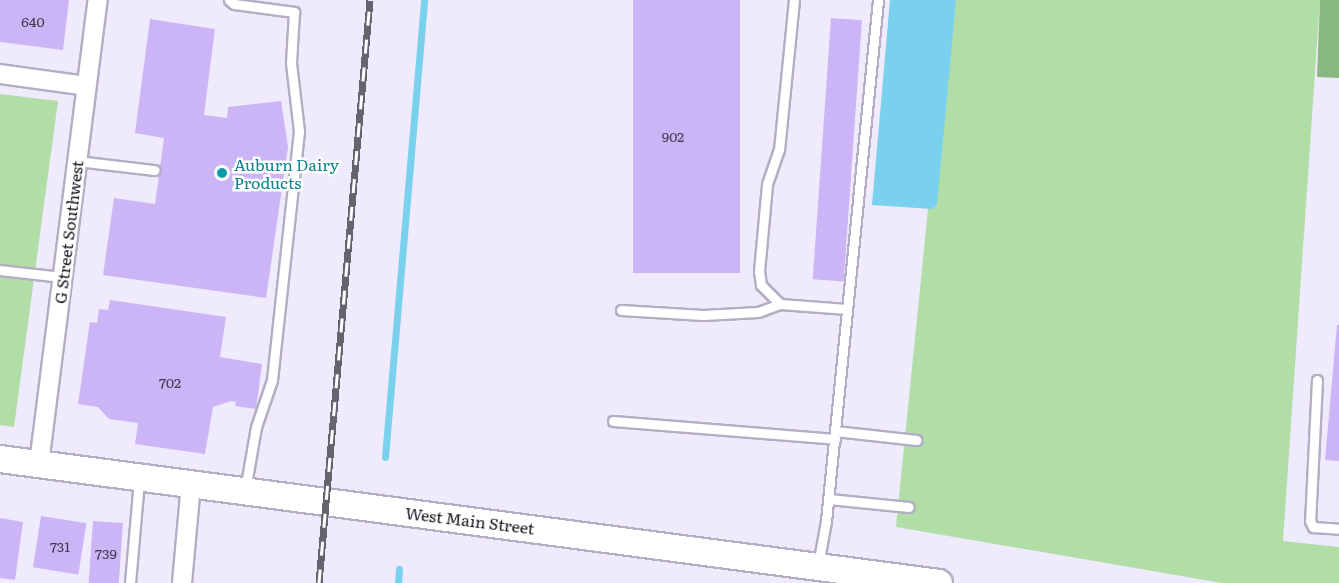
<!DOCTYPE html>
<style>
body{margin:0}
#map{position:relative;width:1339px;height:583px;overflow:hidden;background:#f0eafd;font-family:Literata,serif}
div>[style]{position:absolute}
.green>*{inset:0;background:#b1dea7}
.forest>*{inset:0;background:#89b87f}
.water>*{inset:0;background:#7ad1ee}
.stream>*{height:7px;margin:-3.5px;padding:0 3.5px;transform-origin:3.5px;border-radius:3.5px;background:#7ad1ee}
.building>*{inset:0;background:#cbb5f6;transform-origin:0 0}
.roads{filter:drop-shadow(2px 0 #b4adc3) drop-shadow(-2px 0 #b4adc3) drop-shadow(0 2px #b4adc3) drop-shadow(0 -2px #b4adc3)}
.service>*{height:9px;margin:-4.5px;padding:0 4.5px;transform-origin:4.5px;border-radius:4.5px;background:#fff}
.minor>*{height:18px;margin:-9px;padding:0 9px;transform-origin:9px;border-radius:9px;background:#fff}
.secondary>*{height:26px;margin:-13px;padding:0 13px;transform-origin:13px;border-radius:13px;background:#fff}
.rail>*{height:7px;margin-top:-3.5px;transform-origin:0;background:repeating-linear-gradient(90deg,#fff 0 14px,#66626e 0 28px);box-sizing:border-box;border-block:2px solid #66626e}
.dots>*{width:16px;height:16px;translate:-50% -50%;box-sizing:border-box;border:3px solid #fff;border-radius:50%}
span{translate:-50% -50%;white-space:nowrap;text-align:center;line-height:1.15;-webkit-text-stroke:5px #fff;paint-order:stroke}
.number-label{font-size:14px;color:#423b51}
.number-label span{-webkit-text-stroke-width:0}
.culture-label{font-size:16px;color:#0d838f}
.left{translate:0 -50%;text-align:left}
.street-label{font-size:16px;color:#14121a}
</style>
<div id="map">
<div class="green">
<i style="clip-path:polygon(949px 0,1320px 0,1283px 541px,1339px 547px,1339px 583px,1222px 583px,896px 527px)"></i>
<i style="clip-path:polygon(0 94px,58px 101px,14px 427px,0 425px)"></i>
</div>
<div class="forest">
<i style="clip-path:polygon(1320px 0,1339px 0,1339px 78px,1317px 77px)"></i>
</div>
<div class="water">
<i style="clip-path:polygon(890px 0,956px 0,937px 205px,932px 209px,872px 205px)"></i>
</div>
<div class="stream">
<i style="left:385px;top:457px;width:459px;rotate:-85.1deg"></i>
<i style="left:398px;top:583px;width:14px;rotate:-86deg"></i>
</div>
<div class="building">
<i style="clip-path:polygon(0 0,69px 0,63px 50px,0 42px)"></i>
<i style="left:633px;top:0;width:107px;height:273px"></i>
<i style="left:831px;top:18px;width:31px;height:262px;rotate:4deg"></i>
<i style="clip-path:polygon(150px 19px,215px 29px,204px 115px,227px 118px,228px 107px,281px 101px,288px 147px,266px 298px,103px 275px,114px 198px,155px 204px,164px 138px,135px 133px)"></i>
<i style="clip-path:polygon(110px 300px,226px 317px,220px 357px,262px 364px,256px 409px,235px 406px,236px 402px,231px 401px,213px 407px,205px 454px,135px 444px,138px 423px,109px 419px,98px 407px,78px 404px,90px 322px,97px 323px,99px 309px,108px 310px)"></i>
<i style="clip-path:polygon(1337px 325px,1339px 325px,1339px 461px,1325px 460px)"></i>
<i style="left:41px;top:516px;width:46px;height:52px;rotate:9deg"></i>
<i style="clip-path:polygon(0 518px,23px 522px,15px 580px,0 578px)"></i>
<i style="left:93px;top:521px;width:30px;height:62px;rotate:4deg"></i>
</div>
<div class="roads">
<div class="service">
<i style="left:229px;top:0;width:6px;rotate:39deg"></i>
<i style="left:234px;top:4px;width:61px;rotate:7.6deg"></i>
<i style="left:294px;top:12px;width:51px;rotate:93.4deg"></i>
<i style="left:291px;top:63px;width:68px;rotate:83.3deg"></i>
<i style="left:299px;top:131px;width:250px;rotate:96.2deg"></i>
<i style="left:272px;top:380px;width:50px;rotate:108.8deg"></i>
<i style="left:256px;top:427px;width:64px;rotate:99.9deg"></i>
<i style="left:77px;top:161px;width:78px;rotate:6.7deg"></i>
<i style="left:0;top:270px;width:62px;rotate:6.4deg"></i>
<i style="left:780px;top:304px;width:27px;rotate:-135deg"></i>
<i style="left:761px;top:285px;width:14px;rotate:-98deg"></i>
<i style="left:759px;top:271px;width:87px;rotate:-84.7deg"></i>
<i style="left:767px;top:184px;width:36px;rotate:-71deg"></i>
<i style="left:779px;top:150px;width:151px;rotate:-84.3deg"></i>
<i style="left:621px;top:310px;width:82px;rotate:3.5deg"></i>
<i style="left:703px;top:315px;width:55px;rotate:-3.1deg"></i>
<i style="left:758px;top:312px;width:23px;rotate:-20deg"></i>
<i style="left:780px;top:304px;width:67px;rotate:4.3deg"></i>
<i style="left:1317px;top:380px;width:141px;rotate:92.8deg"></i>
<i style="left:1310px;top:521px;width:7px;rotate:63deg"></i>
<i style="left:1313px;top:527px;width:26px;rotate:4deg"></i>
<i style="left:613px;top:421px;width:223px;rotate:4.6deg"></i>
<i style="left:835px;top:431px;width:82px;rotate:6.3deg"></i>
<i style="left:829px;top:499px;width:80px;rotate:5.7deg"></i>
<i style="left:818px;top:565px;width:45px;rotate:-79.7deg"></i>
<i style="left:826px;top:521px;width:524px;rotate:-84.3deg"></i>
<i style="left:130px;top:583px;width:103px;rotate:-85deg"></i>
</div>
<div class="minor">
<i style="left:0;top:74px;width:87px;rotate:7.9deg"></i>
<i style="left:39px;top:464px;width:468px;rotate:-82.8deg"></i>
<i style="left:182px;top:583px;width:99px;rotate:-84.8deg"></i>
</div>
<div class="secondary">
<i style="left:0;top:459px;width:947px;rotate:7.52deg"></i>
</div>
</div>
<div class="rail">
<i style="left:319px;top:583px;width:585px;rotate:-85deg"></i>
</div>
<div class="dots">
<i style="left:222px;top:173px;background:#0f9aa8"></i>
</div>
<div class="number-label">
<span style="left:33px;top:21px">640</span>
<span style="left:673px;top:136px">902</span>
<span style="left:170px;top:382px">702</span>
<span style="left:60px;top:546px">731</span>
<span style="left:106px;top:553px">739</span>
</div>
<div class="culture-label">
<span class="left" style="left:234px;top:173px">Auburn Dairy<br>Products</span>
</div>
<div class="street-label">
<span style="left:68px;top:232px;rotate:-83deg">G Street Southwest</span>
<span style="left:470px;top:520px;rotate:7deg">West Main Street</span>
</div>
</div>
